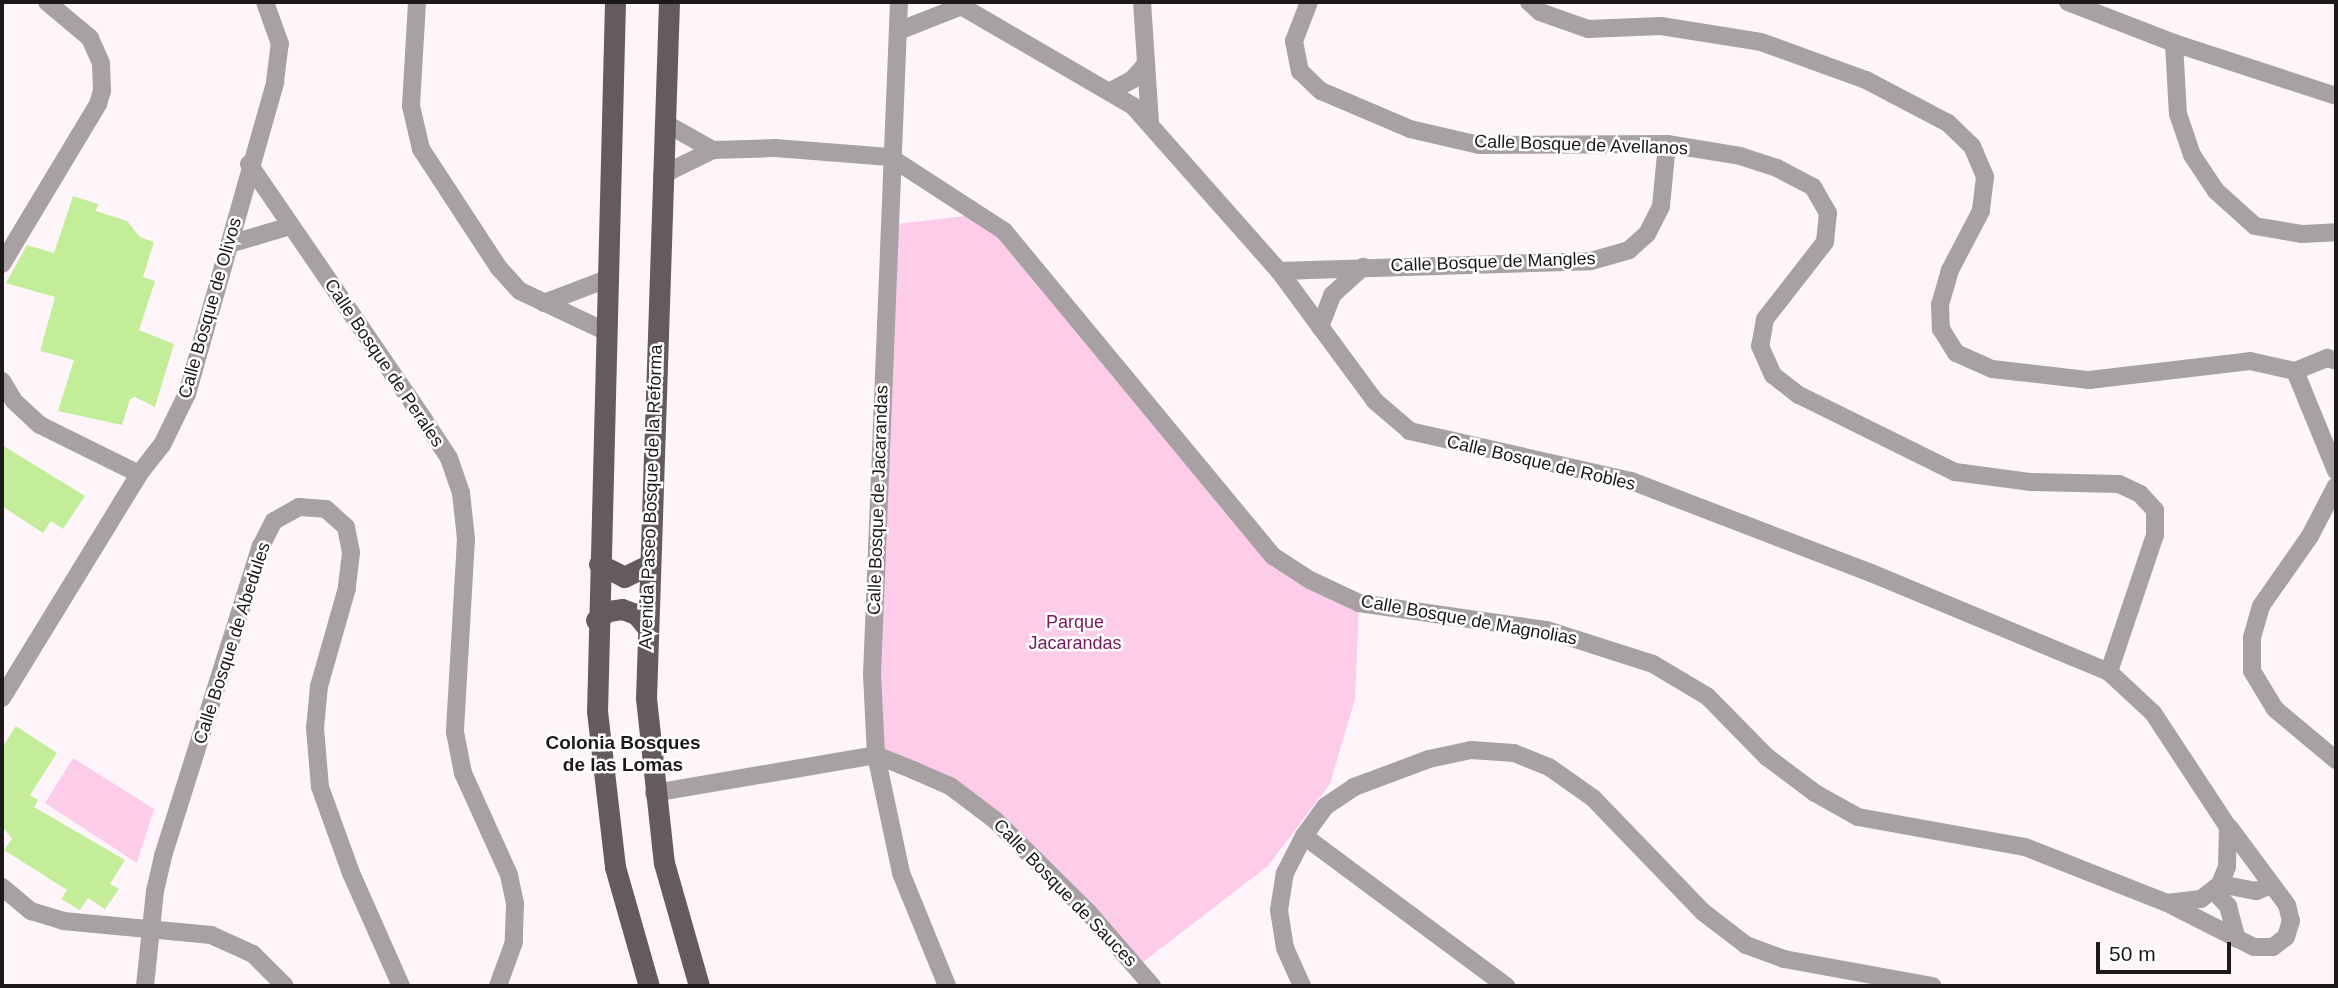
<!DOCTYPE html>
<style>
body{margin:0}
#map{position:relative;width:2338px;height:988px;overflow:hidden;background:#fef5fa;font-family:Arial,sans-serif}
div>[style]{position:absolute}
.green>*{inset:0;background:#fdcce8}
.building>*{inset:0;background:#c3ed99}
.minor>*{height:18px;margin:-9px;padding:0 9px;transform-origin:9px;border-radius:9px;background:#a7a1a4}
.major>*{height:21px;margin:-10.5px;padding:0 10.5px;transform-origin:10.5px;border-radius:10.5px;background:#655a60}
span{translate:-50% -50%;white-space:nowrap;text-align:center;line-height:1.15;-webkit-text-stroke:5px #fff;paint-order:stroke}
.street-label{font-size:18px;color:#1d181b}
.park-label{font-size:18px;color:#78175b}
.neighbourhood-label{font-size:19px;color:#1d181b;font-weight:700}
.frame{position:absolute;inset:0;border:4px solid #1d181b;pointer-events:none}
.scale{position:absolute;left:2096px;top:942px;width:135px;height:32px;box-sizing:border-box;border:4px solid #1d181b;border-top:0;padding-left:9px;font-size:21px;line-height:24px;white-space:nowrap;color:#1d181b;-webkit-text-stroke:5px #fff;paint-order:stroke}
</style>
<div id="map">
<div class="green">
<i style="clip-path:polygon(981px 214px,1273px 556px,1359px 603px,1355px 699px,1330px 784px,1268px 866px,1138px 966px,989px 816px,876px 755px,888px 225px)"></i>
<i style="clip-path:polygon(73px 758px,154px 809px,137px 863px,45px 803px)"></i>
</div>
<div class="building">
<i style="clip-path:polygon(73px 196px,98px 204px,96px 211px,127px 221px,140px 237px,154px 242px,143px 277px,155px 281px,139px 330px,174px 344px,155px 407px,135px 397px,130px 399px,122px 425px,58px 411px,74px 360px,40px 351px,55px 297px,6px 283px,27px 245px,54px 253px)"></i>
<i style="clip-path:polygon(2px 445px,85px 496px,63px 529px,51px 521px,43px 533px,2px 506px)"></i>
<i style="clip-path:polygon(16px 726px,57px 753px,30px 795px,38px 800px,34px 807px,125px 860px,110px 884px,119px 889px,105px 909px,88px 898px,80px 910px,61px 899px,67px 890px,4px 850px,12px 839px,2px 826px,2px 748px)"></i>
</div>
<div class="minor">
<i style="left:417px;top:2px;width:104px;rotate:93.3deg"></i>
<i style="left:411px;top:106px;width:44px;rotate:76.9deg"></i>
<i style="left:421px;top:149px;width:142px;rotate:56.8deg"></i>
<i style="left:499px;top:268px;width:31px;rotate:48deg"></i>
<i style="left:520px;top:291px;width:94px;rotate:25.2deg"></i>
<i style="left:899px;top:2px;width:673px;rotate:92.3deg"></i>
<i style="left:872px;top:674px;width:81px;rotate:87.2deg"></i>
<i style="left:876px;top:755px;width:121px;rotate:78deg"></i>
<i style="left:901px;top:873px;width:122px;rotate:67.8deg"></i>
<i style="left:1142px;top:2px;width:122px;rotate:86.2deg"></i>
<i style="left:1309px;top:2px;width:42px;rotate:111deg"></i>
<i style="left:1294px;top:41px;width:31px;rotate:79deg"></i>
<i style="left:1300px;top:71px;width:29px;rotate:44deg"></i>
<i style="left:1321px;top:91px;width:97px;rotate:23.1deg"></i>
<i style="left:1410px;top:129px;width:71px;rotate:13.1deg"></i>
<i style="left:1479px;top:145px;width:188px;rotate:-0.3deg"></i>
<i style="left:1667px;top:144px;width:74px;rotate:9.3deg"></i>
<i style="left:1740px;top:156px;width:39px;rotate:18deg"></i>
<i style="left:1777px;top:168px;width:41px;rotate:27.8deg"></i>
<i style="left:1813px;top:187px;width:30px;rotate:60deg"></i>
<i style="left:1828px;top:213px;width:29px;rotate:96deg"></i>
<i style="left:1825px;top:242px;width:98px;rotate:127.9deg"></i>
<i style="left:1765px;top:319px;width:27px;rotate:100deg"></i>
<i style="left:1760px;top:346px;width:32px;rotate:66deg"></i>
<i style="left:1773px;top:375px;width:33px;rotate:38deg"></i>
<i style="left:1799px;top:395px;width:174px;rotate:26.3deg"></i>
<i style="left:1955px;top:472px;width:77px;rotate:7.5deg"></i>
<i style="left:2031px;top:482px;width:88px;rotate:1.3deg"></i>
<i style="left:2119px;top:484px;width:23px;rotate:25deg"></i>
<i style="left:2140px;top:494px;width:22px;rotate:47deg"></i>
<i style="left:2155px;top:510px;width:25px;rotate:90deg"></i>
<i style="left:2155px;top:535px;width:145px;rotate:108.6deg"></i>
<i style="left:1529px;top:2px;width:15px;rotate:42deg"></i>
<i style="left:1540px;top:12px;width:51px;rotate:19.5deg"></i>
<i style="left:1588px;top:29px;width:73px;rotate:-2.4deg"></i>
<i style="left:1661px;top:26px;width:101px;rotate:9.1deg"></i>
<i style="left:1761px;top:42px;width:112px;rotate:19.9deg"></i>
<i style="left:1866px;top:80px;width:93px;rotate:27.7deg"></i>
<i style="left:1948px;top:123px;width:33px;rotate:44deg"></i>
<i style="left:1972px;top:146px;width:34px;rotate:67deg"></i>
<i style="left:1985px;top:177px;width:34px;rotate:97deg"></i>
<i style="left:1981px;top:211px;width:67px;rotate:117.7deg"></i>
<i style="left:1950px;top:270px;width:35px;rotate:106deg"></i>
<i style="left:1940px;top:304px;width:25px;rotate:88deg"></i>
<i style="left:1941px;top:329px;width:28px;rotate:58deg"></i>
<i style="left:1956px;top:353px;width:39px;rotate:24deg"></i>
<i style="left:1992px;top:369px;width:98px;rotate:6.5deg"></i>
<i style="left:2089px;top:380px;width:162px;rotate:-6.7deg"></i>
<i style="left:2250px;top:361px;width:46px;rotate:12.5deg"></i>
<i style="left:2295px;top:371px;width:108px;rotate:67.7deg"></i>
<i style="left:2068px;top:2px;width:114px;rotate:21.1deg"></i>
<i style="left:2174px;top:43px;width:170px;rotate:18.1deg"></i>
<i style="left:898px;top:31px;width:69px;rotate:-21.3deg"></i>
<i style="left:2174px;top:43px;width:71px;rotate:86.8deg"></i>
<i style="left:2178px;top:114px;width:43px;rotate:71.1deg"></i>
<i style="left:2192px;top:155px;width:43px;rotate:56.3deg"></i>
<i style="left:2216px;top:191px;width:52px;rotate:41.9deg"></i>
<i style="left:2255px;top:226px;width:48px;rotate:9.7deg"></i>
<i style="left:2302px;top:234px;width:34px;rotate:-3deg"></i>
<i style="left:1109px;top:92px;width:26px;rotate:-28deg"></i>
<i style="left:1132px;top:80px;width:21px;rotate:-49deg"></i>
<i style="left:665px;top:123px;width:55px;rotate:29.4deg"></i>
<i style="left:249px;top:164px;width:310px;rotate:55.6deg"></i>
<i style="left:424px;top:420px;width:45px;rotate:56.7deg"></i>
<i style="left:449px;top:458px;width:37px;rotate:71deg"></i>
<i style="left:461px;top:493px;width:46px;rotate:83.8deg"></i>
<i style="left:466px;top:539px;width:193px;rotate:93.3deg"></i>
<i style="left:455px;top:732px;width:42px;rotate:79deg"></i>
<i style="left:463px;top:773px;width:112px;rotate:65.7deg"></i>
<i style="left:509px;top:875px;width:30px;rotate:78deg"></i>
<i style="left:515px;top:904px;width:38px;rotate:92deg"></i>
<i style="left:514px;top:942px;width:47px;rotate:110deg"></i>
<i style="left:662px;top:175px;width:57px;rotate:-26.1deg"></i>
<i style="left:713px;top:150px;width:62px;rotate:-1.8deg"></i>
<i style="left:775px;top:148px;width:115px;rotate:4.5deg"></i>
<i style="left:890px;top:157px;width:136px;rotate:33deg"></i>
<i style="left:1004px;top:231px;width:422px;rotate:50.4deg"></i>
<i style="left:1273px;top:556px;width:44px;rotate:33deg"></i>
<i style="left:1310px;top:580px;width:54px;rotate:25.1deg"></i>
<i style="left:1359px;top:603px;width:190px;rotate:8.2deg"></i>
<i style="left:1547px;top:630px;width:111px;rotate:17.8deg"></i>
<i style="left:1653px;top:664px;width:63px;rotate:30.7deg"></i>
<i style="left:1707px;top:696px;width:86px;rotate:45.5deg"></i>
<i style="left:1767px;top:757px;width:60px;rotate:36.9deg"></i>
<i style="left:1815px;top:793px;width:49px;rotate:29.2deg"></i>
<i style="left:1858px;top:817px;width:170px;rotate:10.2deg"></i>
<i style="left:2025px;top:847px;width:153px;rotate:21.5deg"></i>
<i style="left:2167px;top:903px;width:34px;rotate:-7deg"></i>
<i style="left:2201px;top:899px;width:24px;rotate:-38deg"></i>
<i style="left:2220px;top:884px;width:18px;rotate:-68deg"></i>
<i style="left:2227px;top:867px;width:40px;rotate:-88.6deg"></i>
<i style="left:2228px;top:827px;width:136px;rotate:-123.3deg"></i>
<i style="left:2153px;top:713px;width:60px;rotate:-137deg"></i>
<i style="left:2109px;top:672px;width:258px;rotate:-157.4deg"></i>
<i style="left:1871px;top:573px;width:257px;rotate:-159deg"></i>
<i style="left:1631px;top:481px;width:227px;rotate:-167.3deg"></i>
<i style="left:1410px;top:431px;width:46px;rotate:-139.4deg"></i>
<i style="left:1375px;top:401px;width:162px;rotate:-126.4deg"></i>
<i style="left:1279px;top:271px;width:220px;rotate:-131.5deg"></i>
<i style="left:1133px;top:106px;width:207px;rotate:-149.8deg"></i>
<i style="left:230px;top:244px;width:63px;rotate:-16.7deg"></i>
<i style="left:2px;top:264px;width:187px;rotate:-59deg"></i>
<i style="left:98px;top:104px;width:14px;rotate:-73deg"></i>
<i style="left:102px;top:91px;width:28px;rotate:-92deg"></i>
<i style="left:101px;top:63px;width:27px;rotate:-114deg"></i>
<i style="left:90px;top:38px;width:56px;rotate:-140.1deg"></i>
<i style="left:1279px;top:271px;width:312px;rotate:-1.8deg"></i>
<i style="left:1591px;top:261px;width:40px;rotate:-16deg"></i>
<i style="left:1629px;top:250px;width:24px;rotate:-42deg"></i>
<i style="left:1647px;top:234px;width:31px;rotate:-63deg"></i>
<i style="left:1661px;top:206px;width:62px;rotate:-84.5deg"></i>
<i style="left:544px;top:303px;width:67px;rotate:-20.9deg"></i>
<i style="left:1320px;top:327px;width:34px;rotate:-69deg"></i>
<i style="left:1332px;top:295px;width:42px;rotate:-42.1deg"></i>
<i style="left:2295px;top:371px;width:35px;rotate:-22deg"></i>
<i style="left:2327px;top:358px;width:9px;rotate:18deg"></i>
<i style="left:2px;top:381px;width:23px;rotate:59deg"></i>
<i style="left:14px;top:401px;width:35px;rotate:43deg"></i>
<i style="left:40px;top:425px;width:110px;rotate:26.3deg"></i>
<i style="left:2336px;top:486px;width:56px;rotate:117.5deg"></i>
<i style="left:2310px;top:536px;width:85px;rotate:125deg"></i>
<i style="left:2261px;top:606px;width:33px;rotate:106deg"></i>
<i style="left:2252px;top:638px;width:33px;rotate:90deg"></i>
<i style="left:2252px;top:671px;width:44px;rotate:58.8deg"></i>
<i style="left:2275px;top:709px;width:80px;rotate:39.9deg"></i>
<i style="left:2px;top:698px;width:263px;rotate:-58.5deg"></i>
<i style="left:139px;top:474px;width:37px;rotate:-52deg"></i>
<i style="left:162px;top:445px;width:57px;rotate:-63.9deg"></i>
<i style="left:187px;top:394px;width:324px;rotate:-74.2deg"></i>
<i style="left:275px;top:82px;width:38px;rotate:-83deg"></i>
<i style="left:280px;top:44px;width:45px;rotate:-109.7deg"></i>
<i style="left:654px;top:793px;width:225px;rotate:-9.7deg"></i>
<i style="left:876px;top:755px;width:40px;rotate:22deg"></i>
<i style="left:913px;top:770px;width:40px;rotate:23.4deg"></i>
<i style="left:950px;top:786px;width:56px;rotate:37.1deg"></i>
<i style="left:995px;top:820px;width:131px;rotate:44.7deg"></i>
<i style="left:1088px;top:912px;width:98px;rotate:49.1deg"></i>
<i style="left:1304px;top:836px;width:252px;rotate:36.6deg"></i>
<i style="left:2220px;top:884px;width:37px;rotate:11deg"></i>
<i style="left:2256px;top:891px;width:17px;rotate:-21deg"></i>
<i style="left:2px;top:887px;width:38px;rotate:40deg"></i>
<i style="left:31px;top:911px;width:34px;rotate:17deg"></i>
<i style="left:63px;top:921px;width:149px;rotate:5.4deg"></i>
<i style="left:211px;top:935px;width:46px;rotate:24.3deg"></i>
<i style="left:253px;top:954px;width:45px;rotate:45deg"></i>
<i style="left:2214px;top:891px;width:21px;rotate:47deg"></i>
<i style="left:2228px;top:906px;width:34px;rotate:75deg"></i>
<i style="left:2171px;top:905px;width:93px;rotate:26.8deg"></i>
<i style="left:2254px;top:947px;width:19px"></i>
<i style="left:2273px;top:947px;width:16px;rotate:-38deg"></i>
<i style="left:2286px;top:937px;width:17px;rotate:-73deg"></i>
<i style="left:2291px;top:921px;width:16px;rotate:-104deg"></i>
<i style="left:2287px;top:905px;width:97px;rotate:-126.6deg"></i>
<i style="left:145px;top:986px;width:96px;rotate:-84deg"></i>
<i style="left:155px;top:891px;width:36px;rotate:-77deg"></i>
<i style="left:163px;top:856px;width:325px;rotate:-72.5deg"></i>
<i style="left:261px;top:546px;width:28px;rotate:-63deg"></i>
<i style="left:274px;top:521px;width:29px;rotate:-29deg"></i>
<i style="left:299px;top:507px;width:27px;rotate:4deg"></i>
<i style="left:326px;top:509px;width:27px;rotate:42deg"></i>
<i style="left:346px;top:527px;width:26px;rotate:79deg"></i>
<i style="left:351px;top:553px;width:35px;rotate:97deg"></i>
<i style="left:347px;top:588px;width:102px;rotate:105.9deg"></i>
<i style="left:319px;top:686px;width:42px;rotate:95.4deg"></i>
<i style="left:315px;top:728px;width:59px;rotate:85.2deg"></i>
<i style="left:320px;top:787px;width:91px;rotate:70.2deg"></i>
<i style="left:351px;top:873px;width:124px;rotate:66.1deg"></i>
<i style="left:1302px;top:986px;width:42px;rotate:-114.1deg"></i>
<i style="left:1285px;top:948px;width:38px;rotate:-99deg"></i>
<i style="left:1279px;top:910px;width:37px;rotate:-81deg"></i>
<i style="left:1285px;top:873px;width:42px;rotate:-62.8deg"></i>
<i style="left:1304px;top:836px;width:37px;rotate:-54deg"></i>
<i style="left:1326px;top:806px;width:34px;rotate:-34deg"></i>
<i style="left:1354px;top:787px;width:80px;rotate:-20.5deg"></i>
<i style="left:1429px;top:759px;width:43px;rotate:-12.1deg"></i>
<i style="left:1471px;top:750px;width:43px;rotate:4deg"></i>
<i style="left:1514px;top:753px;width:38px;rotate:22deg"></i>
<i style="left:1549px;top:767px;width:54px;rotate:35.2deg"></i>
<i style="left:1593px;top:798px;width:158px;rotate:46deg"></i>
<i style="left:1703px;top:912px;width:54px;rotate:37.5deg"></i>
<i style="left:1746px;top:945px;width:40px;rotate:20.2deg"></i>
<i style="left:1784px;top:959px;width:151px;rotate:10.3deg"></i>
</div>
<div class="major">
<i style="left:615px;top:2px;width:709px;rotate:91.45deg"></i>
<i style="left:597px;top:711px;width:157px;rotate:83.4deg"></i>
<i style="left:615px;top:867px;width:124px;rotate:74.1deg"></i>
<i style="left:669px;top:2px;width:696px;rotate:91.89deg"></i>
<i style="left:646px;top:698px;width:166px;rotate:83.8deg"></i>
<i style="left:664px;top:863px;width:128px;rotate:74.1deg"></i>
<i style="left:599px;top:564px;width:28px;rotate:27deg"></i>
<i style="left:624px;top:577px;width:28px;rotate:-26deg"></i>
<i style="left:596px;top:620px;width:15px;rotate:-37deg"></i>
<i style="left:608px;top:611px;width:14px;rotate:-8deg"></i>
<i style="left:622px;top:609px;width:15px;rotate:20deg"></i>
<i style="left:636px;top:614px;width:16px;rotate:50deg"></i>
</div>
<div class="street-label">
<span style="left:1581px;top:145px;rotate:2deg">Calle Bosque de Avellanos</span>
<span style="left:1493px;top:262px;rotate:-2deg">Calle Bosque de Mangles</span>
<span style="left:210px;top:308px;rotate:-74deg">Calle Bosque de Olivos</span>
<span style="left:384px;top:363px;rotate:56deg">Calle Bosque de Perales</span>
<span style="left:1541px;top:463px;rotate:13deg">Calle Bosque de Robles</span>
<span style="left:651px;top:497px;rotate:-88deg">Avenida Paseo Bosque de la Reforma</span>
<span style="left:878px;top:500px;rotate:-88deg">Calle Bosque de Jacarandas</span>
<span style="left:1469px;top:620px;rotate:10deg">Calle Bosque de Magnolias</span>
<span style="left:232px;top:643px;rotate:-72deg">Calle Bosque de Abedules</span>
<span style="left:1065px;top:893px;rotate:46deg">Calle Bosque de Sauces</span>
</div>
<div class="park-label">
<span style="left:1075px;top:633px">Parque<br>Jacarandas</span>
</div>
<div class="neighbourhood-label">
<span style="left:623px;top:754px">Colonia Bosques<br>de las Lomas</span>
</div>
<div class="frame"></div>
<div class="scale">50 m</div>
</div>
